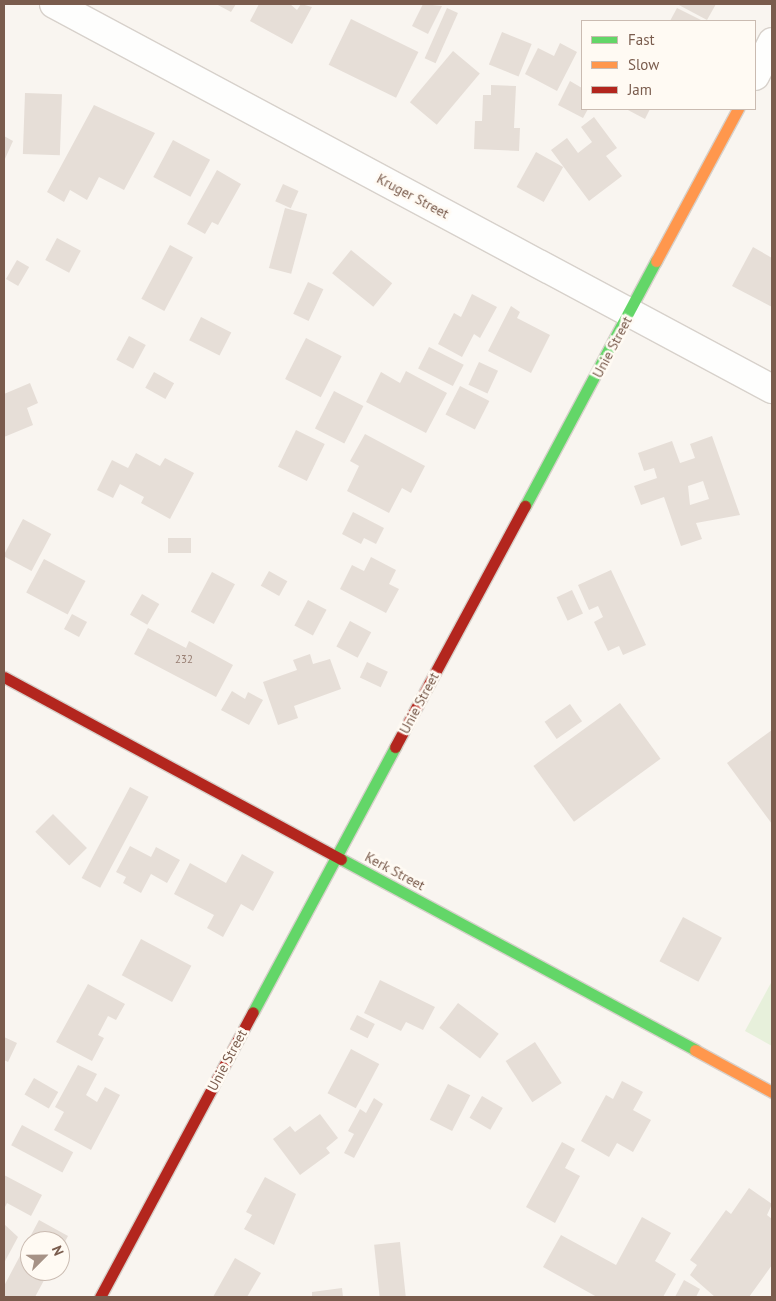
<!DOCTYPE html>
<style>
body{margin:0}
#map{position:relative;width:776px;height:1301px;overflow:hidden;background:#f9f5f0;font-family:"PT Sans",sans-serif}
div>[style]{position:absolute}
.green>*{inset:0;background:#e7f0db}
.building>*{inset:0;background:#e6ded7;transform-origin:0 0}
.roads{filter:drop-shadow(1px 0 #d7d1cb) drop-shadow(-1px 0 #d7d1cb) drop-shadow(0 1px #d7d1cb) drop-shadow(0 -1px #d7d1cb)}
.street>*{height:28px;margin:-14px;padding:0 14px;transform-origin:14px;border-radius:14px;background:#fefefd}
.fast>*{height:11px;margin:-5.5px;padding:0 5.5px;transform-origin:5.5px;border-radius:5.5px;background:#63d668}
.slow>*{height:11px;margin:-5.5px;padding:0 5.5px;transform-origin:5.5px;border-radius:5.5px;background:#ff974d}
.jam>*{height:11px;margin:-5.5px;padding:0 5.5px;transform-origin:5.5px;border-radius:5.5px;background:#b3261e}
span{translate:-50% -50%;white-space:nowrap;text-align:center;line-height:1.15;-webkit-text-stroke:5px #fffaf3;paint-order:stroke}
.number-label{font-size:11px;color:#977e72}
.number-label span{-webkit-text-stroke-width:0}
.street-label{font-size:14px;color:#7a5c4d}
.frame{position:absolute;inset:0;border:5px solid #7a5c4d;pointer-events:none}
.legend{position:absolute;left:581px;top:20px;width:175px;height:90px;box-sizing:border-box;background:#fffaf3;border:1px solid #cabbb1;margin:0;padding:6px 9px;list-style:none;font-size:15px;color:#7a5c4d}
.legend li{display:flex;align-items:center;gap:10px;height:25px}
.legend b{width:25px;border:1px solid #cabbb1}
.north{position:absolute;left:20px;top:1231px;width:50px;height:50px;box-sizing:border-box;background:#fffaf3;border:1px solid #cabbb1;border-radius:50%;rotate:67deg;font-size:14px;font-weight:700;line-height:20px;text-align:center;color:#7a5c4d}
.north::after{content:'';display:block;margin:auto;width:18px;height:22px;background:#a69286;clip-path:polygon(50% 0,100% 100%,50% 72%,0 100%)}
</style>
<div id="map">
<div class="green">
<i style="clip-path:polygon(772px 981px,772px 1046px,745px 1031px)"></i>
</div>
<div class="building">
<i style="clip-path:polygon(216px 4px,236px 4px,231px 12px)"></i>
<i style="clip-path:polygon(259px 4px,290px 4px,297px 10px,301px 4px,312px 7px,292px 44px,250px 21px)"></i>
<i style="clip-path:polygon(423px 4px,442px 6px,428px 34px,412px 26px)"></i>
<i style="clip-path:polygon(677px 4px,716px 4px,707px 20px)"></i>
<i style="left:447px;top:8px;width:12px;height:55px;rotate:24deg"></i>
<i style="clip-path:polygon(677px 8px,703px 21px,670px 21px)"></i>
<i style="left:351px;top:19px;width:75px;height:51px;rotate:26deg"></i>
<i style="left:502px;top:32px;width:32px;height:35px;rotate:22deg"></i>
<i style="clip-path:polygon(560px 43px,577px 52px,557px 91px,525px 74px,538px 48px,554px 56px)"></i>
<i style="left:453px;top:51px;width:35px;height:67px;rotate:40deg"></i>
<i style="clip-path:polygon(570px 81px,582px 88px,582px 109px,588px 109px,583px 118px,558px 105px)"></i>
<i style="clip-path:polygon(491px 85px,516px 86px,514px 128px,520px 128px,519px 151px,474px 149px,475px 121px,482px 121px,483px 95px,491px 95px)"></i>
<i style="left:25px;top:93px;width:37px;height:61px;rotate:2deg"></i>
<i style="clip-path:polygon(94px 105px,155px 133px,124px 190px,99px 177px,87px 200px,70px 190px,64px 202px,47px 192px)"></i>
<i style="clip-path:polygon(626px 109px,650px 109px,645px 119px)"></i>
<i style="clip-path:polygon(594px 117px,617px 148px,606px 156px,622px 176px,589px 201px,551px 150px,567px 138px,578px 153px,592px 142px,581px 127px)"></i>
<i style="clip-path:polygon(4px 136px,13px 141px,4px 161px)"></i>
<i style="left:173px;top:140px;width:42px;height:42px;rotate:28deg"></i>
<i style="left:536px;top:152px;width:31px;height:40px;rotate:29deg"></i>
<i style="clip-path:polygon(217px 170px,241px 184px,218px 225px,212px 222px,205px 234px,187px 224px)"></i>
<i style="left:283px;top:184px;width:17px;height:19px;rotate:24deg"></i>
<i style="left:285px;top:208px;width:23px;height:62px;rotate:15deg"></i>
<i style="left:57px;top:238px;width:27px;height:25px;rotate:28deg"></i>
<i style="left:170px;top:245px;width:26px;height:61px;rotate:28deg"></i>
<i style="clip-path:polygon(753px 247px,772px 258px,772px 307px,732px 286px)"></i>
<i style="left:351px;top:250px;width:53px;height:30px;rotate:39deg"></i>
<i style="left:17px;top:260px;width:14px;height:22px;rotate:30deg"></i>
<i style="left:308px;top:282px;width:17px;height:35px;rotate:25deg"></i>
<i style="clip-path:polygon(472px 294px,497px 307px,480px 338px,474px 334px,462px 357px,438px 344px,454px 313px,461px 317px)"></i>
<i style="clip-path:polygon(511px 306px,520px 312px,517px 318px,550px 335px,531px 373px,488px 351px)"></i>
<i style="left:201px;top:317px;width:34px;height:26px;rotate:27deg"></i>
<i style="left:129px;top:336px;width:19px;height:27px;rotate:28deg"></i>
<i style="left:306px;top:338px;width:40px;height:46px;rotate:27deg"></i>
<i style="left:429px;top:347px;width:39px;height:24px;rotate:27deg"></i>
<i style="left:479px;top:362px;width:21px;height:25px;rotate:25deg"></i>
<i style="clip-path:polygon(406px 371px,447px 393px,426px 433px,366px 402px,381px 372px,400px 383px)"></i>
<i style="left:154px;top:372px;width:23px;height:18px;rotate:29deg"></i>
<i style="clip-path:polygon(30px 383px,38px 403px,27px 408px,33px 425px,4px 437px,4px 394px)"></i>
<i style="left:460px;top:386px;width:33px;height:32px;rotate:27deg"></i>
<i style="left:334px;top:391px;width:33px;height:42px;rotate:27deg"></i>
<i style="left:296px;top:430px;width:32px;height:41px;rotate:26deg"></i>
<i style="clip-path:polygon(365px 434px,425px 466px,411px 493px,402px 488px,389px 513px,347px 491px,359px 466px,350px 461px)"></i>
<i style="clip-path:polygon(evenodd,712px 436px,740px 515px,696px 523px,702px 539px,681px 546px,664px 497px,641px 505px,634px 486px,657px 478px,654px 468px,644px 471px,638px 453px,672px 441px,680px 463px,695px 458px,690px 444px,712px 436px,703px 481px,709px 499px,690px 505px,688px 486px,703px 481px)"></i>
<i style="clip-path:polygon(136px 453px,160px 466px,165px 458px,194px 473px,170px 519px,141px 503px,144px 497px,120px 484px,113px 498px,97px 490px,112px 460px,128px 468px)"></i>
<i style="clip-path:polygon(353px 512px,384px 528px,376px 544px,364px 538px,361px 544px,342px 534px)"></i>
<i style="left:23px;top:519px;width:32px;height:42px;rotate:28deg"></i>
<i style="left:168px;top:538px;width:23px;height:15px"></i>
<i style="clip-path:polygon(371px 557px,396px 570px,389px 584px,399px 589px,386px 613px,340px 589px,352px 565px,364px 571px)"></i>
<i style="left:44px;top:559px;width:47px;height:38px;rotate:28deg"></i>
<i style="clip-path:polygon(611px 570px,646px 645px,623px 655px,619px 646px,608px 651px,594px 622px,603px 617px,598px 606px,589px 610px,578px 585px)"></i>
<i style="left:269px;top:571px;width:21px;height:17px;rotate:29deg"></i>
<i style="left:212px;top:572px;width:26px;height:45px;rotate:28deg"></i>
<i style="left:572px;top:590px;width:26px;height:17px;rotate:65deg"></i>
<i style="left:142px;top:594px;width:20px;height:24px;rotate:30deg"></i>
<i style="left:308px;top:600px;width:21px;height:29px;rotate:28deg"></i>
<i style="left:72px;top:614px;width:17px;height:17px;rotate:28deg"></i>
<i style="left:350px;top:621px;width:24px;height:29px;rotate:28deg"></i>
<i style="clip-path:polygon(148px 628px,186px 648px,189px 641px,233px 665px,216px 697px,134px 654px)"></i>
<i style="clip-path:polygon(310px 654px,313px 664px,330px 659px,341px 689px,294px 706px,298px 718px,278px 725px,263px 682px,297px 670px,293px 660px)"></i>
<i style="left:367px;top:662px;width:23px;height:17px;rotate:25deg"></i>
<i style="clip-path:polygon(232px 691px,245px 699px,248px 692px,263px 700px,249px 725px,221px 710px)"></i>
<i style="left:620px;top:703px;width:69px;height:107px;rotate:54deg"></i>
<i style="left:570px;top:704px;width:21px;height:31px;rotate:55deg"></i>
<i style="clip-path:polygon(772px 730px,772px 824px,727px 763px)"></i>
<i style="left:130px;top:787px;width:21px;height:103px;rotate:28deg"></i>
<i style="left:53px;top:814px;width:48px;height:25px;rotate:45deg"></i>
<i style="clip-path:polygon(130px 846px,151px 857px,156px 847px,180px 860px,167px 883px,151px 874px,141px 893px,123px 883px,126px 877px,116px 872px)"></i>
<i style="clip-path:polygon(242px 854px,274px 872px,253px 911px,241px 904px,223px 937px,207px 928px,214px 915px,174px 894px,190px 863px,226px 883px)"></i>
<i style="left:683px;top:917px;width:44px;height:50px;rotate:28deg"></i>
<i style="left:141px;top:939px;width:57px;height:41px;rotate:28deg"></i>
<i style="clip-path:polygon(380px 980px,435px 1007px,423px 1030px,406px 1022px,401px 1031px,364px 1013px)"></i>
<i style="clip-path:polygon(88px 984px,125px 1004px,116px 1020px,108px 1016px,98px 1035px,104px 1038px,92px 1061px,56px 1042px)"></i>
<i style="left:458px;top:1003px;width:51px;height:31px;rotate:37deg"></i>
<i style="left:357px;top:1015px;width:20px;height:16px;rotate:27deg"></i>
<i style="clip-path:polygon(4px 1037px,17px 1043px,8px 1062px,4px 1060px)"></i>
<i style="left:535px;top:1042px;width:49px;height:35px;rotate:57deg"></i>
<i style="left:351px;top:1049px;width:32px;height:50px;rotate:28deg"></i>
<i style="clip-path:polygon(78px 1065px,97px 1074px,86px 1095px,97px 1102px,105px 1087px,120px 1095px,91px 1150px,54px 1130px,64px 1112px,55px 1107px)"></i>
<i style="left:34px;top:1078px;width:28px;height:19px;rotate:30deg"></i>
<i style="clip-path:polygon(622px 1081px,643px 1092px,633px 1110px,651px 1120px,633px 1152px,617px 1143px,609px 1157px,581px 1141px,606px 1095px,613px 1099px)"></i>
<i style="left:448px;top:1084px;width:25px;height:40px;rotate:27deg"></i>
<i style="left:482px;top:1096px;width:24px;height:25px;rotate:30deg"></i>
<i style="clip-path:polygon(374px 1098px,383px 1104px,354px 1158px,344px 1153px,354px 1134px,348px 1131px,360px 1109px,366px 1113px)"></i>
<i style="clip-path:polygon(320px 1114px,338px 1138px,326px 1148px,330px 1153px,300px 1175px,273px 1139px,290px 1126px,295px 1132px)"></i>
<i style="left:22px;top:1125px;width:58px;height:23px;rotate:28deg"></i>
<i style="clip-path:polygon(562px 1142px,575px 1149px,565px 1168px,580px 1176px,555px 1223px,526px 1207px)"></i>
<i style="clip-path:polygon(4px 1175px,42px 1195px,31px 1216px,7px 1203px,4px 1209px)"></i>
<i style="clip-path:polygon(265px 1177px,296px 1194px,274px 1245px,244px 1229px,252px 1215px,246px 1212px)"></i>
<i style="clip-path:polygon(749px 1188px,772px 1204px,767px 1215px,772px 1219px,772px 1265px,749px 1297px,715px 1297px,690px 1275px,697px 1265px,690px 1260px,726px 1210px,731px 1214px)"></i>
<i style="clip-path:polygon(642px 1217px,671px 1233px,655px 1261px,676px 1274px,663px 1297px,597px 1297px,543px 1267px,561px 1235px,616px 1265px)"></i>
<i style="clip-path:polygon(39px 1220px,68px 1236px,60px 1251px,60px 1241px,30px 1241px,30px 1271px,49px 1271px,35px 1297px,5px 1297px,4px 1286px)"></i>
<i style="clip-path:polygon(4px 1224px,18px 1237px,4px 1263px)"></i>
<i style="left:400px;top:1242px;width:55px;height:26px;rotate:84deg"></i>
<i style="clip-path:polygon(235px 1258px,261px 1273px,247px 1297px,213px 1297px)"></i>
<i style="clip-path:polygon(684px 1280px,700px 1289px,696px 1297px,675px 1297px)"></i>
<i style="clip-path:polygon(342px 1288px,343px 1297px,312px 1297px,312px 1292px)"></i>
</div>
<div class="roads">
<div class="street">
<i style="left:54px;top:4px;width:815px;rotate:28.2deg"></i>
<i style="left:755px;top:76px;width:38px;rotate:-63deg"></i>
</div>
<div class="fast">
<i style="left:525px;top:506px;width:278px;rotate:-61.9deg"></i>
<i style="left:341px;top:859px;width:402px;rotate:28.3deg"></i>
<i style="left:253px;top:1012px;width:301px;rotate:-61.8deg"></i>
</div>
<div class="slow">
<i style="left:656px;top:261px;width:173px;rotate:-61.7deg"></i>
<i style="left:695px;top:1050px;width:88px;rotate:28.6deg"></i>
</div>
<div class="jam">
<i style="left:4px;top:677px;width:383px;rotate:28.4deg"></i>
<i style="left:395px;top:747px;width:274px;rotate:-61.7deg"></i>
<i style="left:100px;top:1297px;width:323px;rotate:-61.8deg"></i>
</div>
</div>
<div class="number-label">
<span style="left:184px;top:659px">232</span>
</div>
<div class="street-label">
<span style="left:413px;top:196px;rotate:28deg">Kruger Street</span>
<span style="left:612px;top:347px;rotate:-62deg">Unie Street</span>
<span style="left:419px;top:703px;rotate:-62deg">Unie Street</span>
<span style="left:395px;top:871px;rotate:28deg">Kerk Street</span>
<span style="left:227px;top:1060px;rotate:-62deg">Unie Street</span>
</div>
<div class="frame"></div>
<ul class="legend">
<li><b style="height:6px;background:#63d668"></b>Fast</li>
<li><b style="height:6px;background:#ff974d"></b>Slow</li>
<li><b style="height:6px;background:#b3261e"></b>Jam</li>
</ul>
<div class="north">N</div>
</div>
